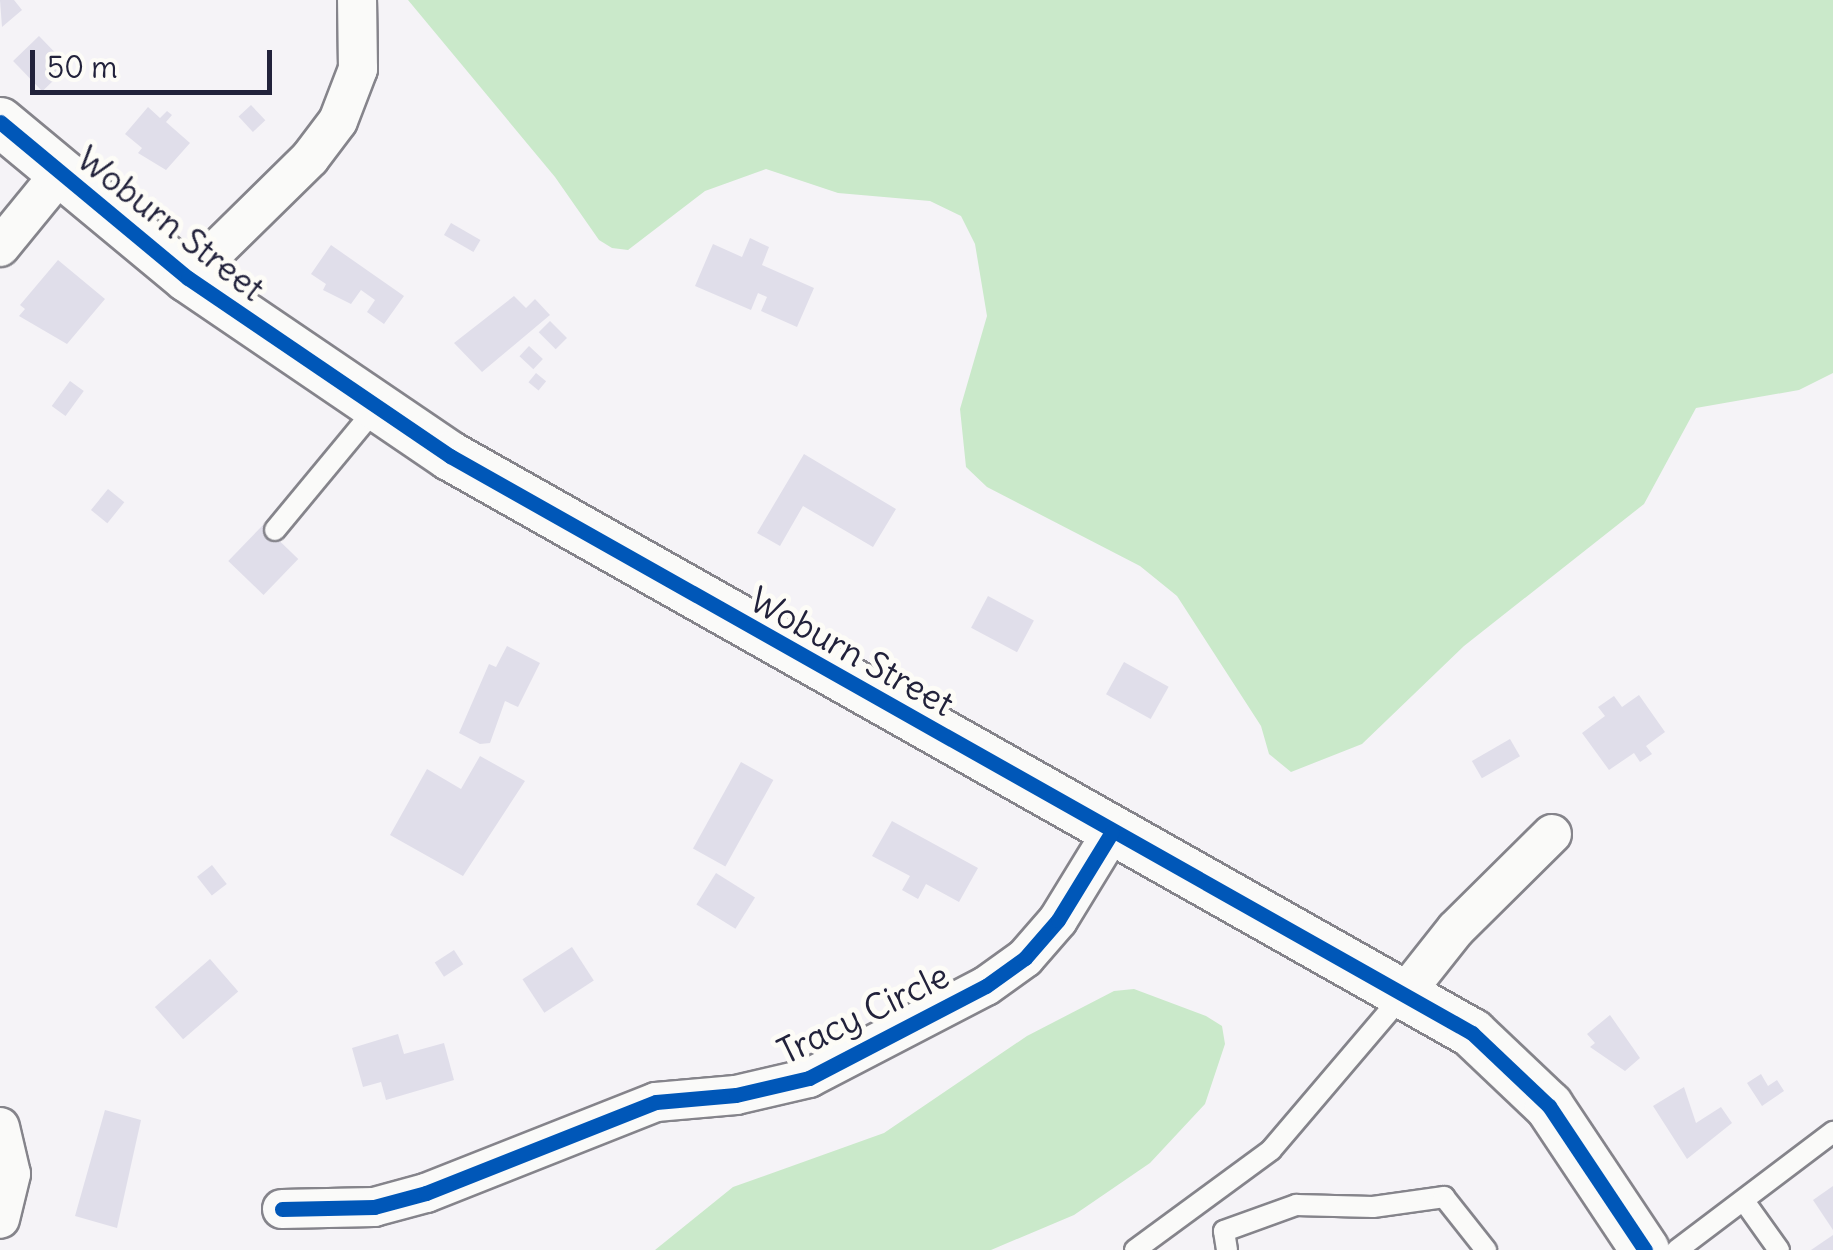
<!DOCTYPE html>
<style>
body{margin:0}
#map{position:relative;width:1833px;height:1250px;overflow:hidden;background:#f5f3f7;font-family:Delius,sans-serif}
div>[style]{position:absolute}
.green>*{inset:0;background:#cae9ca}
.building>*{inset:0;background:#e0deea;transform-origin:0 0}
.roads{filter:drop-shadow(2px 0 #85848b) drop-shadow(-2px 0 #85848b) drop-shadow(0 2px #85848b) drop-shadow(0 -2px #85848b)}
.service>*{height:20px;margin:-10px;padding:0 10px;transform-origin:10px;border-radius:10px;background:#fafaf9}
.minor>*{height:38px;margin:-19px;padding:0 19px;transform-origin:19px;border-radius:19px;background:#fafaf9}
.tertiary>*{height:48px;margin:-24px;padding:0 24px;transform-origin:24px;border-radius:24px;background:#fafaf9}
.cycleway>*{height:15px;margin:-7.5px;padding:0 7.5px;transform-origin:7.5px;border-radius:7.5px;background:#0057b8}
span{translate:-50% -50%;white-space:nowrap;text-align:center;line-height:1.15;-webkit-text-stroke:10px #fdfcf7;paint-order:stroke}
.street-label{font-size:35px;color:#22223b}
.scale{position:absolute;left:30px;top:50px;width:242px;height:45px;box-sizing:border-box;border:5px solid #22223b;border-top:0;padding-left:12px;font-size:30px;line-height:35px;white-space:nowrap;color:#22223b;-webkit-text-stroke:8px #fdfcf7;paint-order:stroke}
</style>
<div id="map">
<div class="green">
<i style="clip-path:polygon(408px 0,1833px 0,1833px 373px,1799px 390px,1696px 408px,1644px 504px,1464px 646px,1362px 744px,1291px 772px,1269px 754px,1261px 726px,1177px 596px,1140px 566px,987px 487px,966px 467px,960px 409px,987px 316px,975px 244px,961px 216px,930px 201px,838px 193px,766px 169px,705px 191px,628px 250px,612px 248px,599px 240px,555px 177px)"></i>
<i style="clip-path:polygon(1134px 989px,1206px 1016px,1222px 1026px,1225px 1044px,1205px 1104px,1150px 1163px,1074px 1215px,991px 1250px,655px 1250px,733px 1187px,884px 1133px,1027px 1036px,1114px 991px)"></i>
</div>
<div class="building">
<i style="clip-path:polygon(0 0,14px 0,22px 10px,2px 27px)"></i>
<i style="left:39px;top:36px;width:42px;height:36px;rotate:46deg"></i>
<i style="left:251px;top:105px;width:21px;height:17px;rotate:47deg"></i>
<i style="clip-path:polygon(148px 107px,160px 118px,167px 111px,172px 115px,166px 122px,190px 143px,166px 170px,138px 153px,142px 148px,125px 134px)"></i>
<i style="left:451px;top:223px;width:34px;height:14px;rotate:30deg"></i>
<i style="clip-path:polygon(750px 238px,769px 247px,762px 265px,814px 288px,797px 327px,761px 311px,767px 297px,758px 293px,751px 310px,695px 286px,713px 244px,742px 257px)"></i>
<i style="clip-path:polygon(331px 245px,404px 296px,384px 324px,367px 312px,375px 300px,361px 290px,351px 304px,323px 290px,326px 284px,311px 274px)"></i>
<i style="clip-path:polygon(58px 260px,105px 299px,67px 344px,19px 316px,25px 309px,20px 305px)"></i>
<i style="clip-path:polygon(514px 296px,526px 308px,535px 299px,550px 315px,482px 372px,454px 343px)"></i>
<i style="left:550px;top:321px;width:24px;height:16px;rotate:45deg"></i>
<i style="left:529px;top:346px;width:19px;height:14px;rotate:43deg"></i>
<i style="left:536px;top:373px;width:13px;height:12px;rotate:39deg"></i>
<i style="left:70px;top:381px;width:17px;height:31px;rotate:36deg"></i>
<i style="clip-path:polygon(804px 454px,896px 509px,873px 547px,803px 506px,780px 546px,757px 533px)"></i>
<i style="left:108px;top:489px;width:21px;height:27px;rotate:39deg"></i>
<i style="left:263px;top:525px;width:49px;height:50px;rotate:44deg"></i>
<i style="left:988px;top:596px;width:52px;height:36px;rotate:28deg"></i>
<i style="clip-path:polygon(507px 646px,540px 663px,518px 707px,505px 701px,490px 743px,480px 744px,459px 733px,489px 664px,496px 667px)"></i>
<i style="left:1124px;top:662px;width:51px;height:37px;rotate:29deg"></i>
<i style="clip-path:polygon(1639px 695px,1665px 732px,1646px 746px,1652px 754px,1640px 762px,1634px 753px,1609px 770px,1582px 733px,1605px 716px,1598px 707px,1614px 696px,1622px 707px)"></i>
<i style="left:1510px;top:739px;width:20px;height:44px;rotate:60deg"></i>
<i style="clip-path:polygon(480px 756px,525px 781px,463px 876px,390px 835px,427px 769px,461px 789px)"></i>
<i style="left:741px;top:762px;width:37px;height:99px;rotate:29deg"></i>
<i style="clip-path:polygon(892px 821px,978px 868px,959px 902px,926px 884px,918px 899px,902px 890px,910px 876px,872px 856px)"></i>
<i style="left:212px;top:865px;width:24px;height:19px;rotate:52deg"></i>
<i style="left:716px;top:873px;width:46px;height:37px;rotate:32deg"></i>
<i style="left:572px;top:947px;width:40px;height:59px;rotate:57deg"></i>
<i style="left:454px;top:950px;width:17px;height:23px;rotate:57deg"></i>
<i style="left:210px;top:959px;width:43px;height:73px;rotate:49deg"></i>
<i style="clip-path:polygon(1610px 1015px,1640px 1058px,1625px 1071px,1590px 1047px,1595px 1043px,1587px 1034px)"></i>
<i style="clip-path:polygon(398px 1034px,404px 1054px,444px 1043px,454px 1080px,386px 1100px,381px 1082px,363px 1087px,352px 1048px)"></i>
<i style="clip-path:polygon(1761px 1074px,1768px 1086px,1777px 1080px,1784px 1091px,1762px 1106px,1747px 1083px)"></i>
<i style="clip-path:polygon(1684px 1087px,1696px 1123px,1721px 1107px,1732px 1123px,1687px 1159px,1653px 1106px)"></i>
<i style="clip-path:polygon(105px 1110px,141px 1120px,117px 1228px,75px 1216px)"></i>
<i style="clip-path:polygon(1833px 1186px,1833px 1230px,1813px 1200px)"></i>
<i style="clip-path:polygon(1833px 1235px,1833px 1250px,1811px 1250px)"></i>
</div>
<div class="roads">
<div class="service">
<i style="left:275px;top:530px;width:158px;rotate:-50.4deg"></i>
<i style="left:1744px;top:1201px;width:60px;rotate:54.5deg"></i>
<i style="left:1135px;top:1250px;width:169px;rotate:-36.3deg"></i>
<i style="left:1271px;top:1150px;width:204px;rotate:-49.6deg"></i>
<i style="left:1227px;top:1250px;width:19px;rotate:-99deg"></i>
<i style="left:1224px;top:1231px;width:77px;rotate:-19.9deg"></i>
<i style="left:1296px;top:1205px;width:77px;rotate:1.5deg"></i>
<i style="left:1373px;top:1207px;width:72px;rotate:-8deg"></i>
<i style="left:1444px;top:1197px;width:68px;rotate:51.6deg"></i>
<i style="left:1677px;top:1250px;width:196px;rotate:-37.1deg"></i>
</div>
<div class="minor">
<i style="left:0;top:247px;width:93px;rotate:-50.7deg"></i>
<i style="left:188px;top:278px;width:171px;rotate:-44.5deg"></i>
<i style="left:310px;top:158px;width:46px;rotate:-52.9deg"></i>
<i style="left:338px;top:121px;width:56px;rotate:-69deg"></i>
<i style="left:358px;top:69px;width:69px;rotate:-90.8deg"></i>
<i style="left:1406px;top:992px;width:80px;rotate:-51.6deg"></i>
<i style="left:1456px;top:929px;width:135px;rotate:-44.7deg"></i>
<i style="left:0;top:1127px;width:48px;rotate:76.8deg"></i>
<i style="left:11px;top:1174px;width:46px;rotate:103.7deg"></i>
<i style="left:282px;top:1209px;width:92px;rotate:-1.2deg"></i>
<i style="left:374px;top:1207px;width:54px;rotate:-15.1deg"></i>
<i style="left:426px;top:1193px;width:247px;rotate:-21.6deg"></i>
<i style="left:656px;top:1102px;width:80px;rotate:-5deg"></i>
<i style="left:736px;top:1095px;width:75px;rotate:-13.1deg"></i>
<i style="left:809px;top:1078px;width:199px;rotate:-27.5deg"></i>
<i style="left:986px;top:986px;width:48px;rotate:-35.7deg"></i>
<i style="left:1025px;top:958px;width:50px;rotate:-49deg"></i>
<i style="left:1058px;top:920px;width:103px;rotate:-58.5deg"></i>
</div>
<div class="tertiary">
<i style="left:0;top:122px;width:244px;rotate:39.7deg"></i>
<i style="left:188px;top:278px;width:317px;rotate:34.2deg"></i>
<i style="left:450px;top:456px;width:1174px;rotate:29.45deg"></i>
<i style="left:1472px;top:1033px;width:106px;rotate:43.5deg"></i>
<i style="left:1549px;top:1106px;width:173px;rotate:56.3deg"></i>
</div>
</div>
<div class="cycleway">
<i style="left:0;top:122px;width:244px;rotate:39.7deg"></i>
<i style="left:188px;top:278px;width:317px;rotate:34.2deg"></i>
<i style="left:450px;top:456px;width:1174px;rotate:29.45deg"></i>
<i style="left:1472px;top:1033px;width:106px;rotate:43.5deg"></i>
<i style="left:1549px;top:1106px;width:173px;rotate:56.3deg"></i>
<i style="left:282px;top:1209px;width:92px;rotate:-1.2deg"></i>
<i style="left:374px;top:1207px;width:54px;rotate:-15.1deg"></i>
<i style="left:426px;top:1193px;width:247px;rotate:-21.6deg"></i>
<i style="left:656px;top:1102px;width:80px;rotate:-5deg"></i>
<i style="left:736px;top:1095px;width:75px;rotate:-13.1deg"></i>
<i style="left:809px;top:1078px;width:199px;rotate:-27.5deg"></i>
<i style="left:986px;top:986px;width:48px;rotate:-35.7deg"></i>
<i style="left:1025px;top:958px;width:50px;rotate:-49deg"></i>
<i style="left:1058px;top:920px;width:103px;rotate:-58.5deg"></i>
</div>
<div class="street-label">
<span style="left:171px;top:223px;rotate:38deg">Woburn Street</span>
<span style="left:852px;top:651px;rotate:29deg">Woburn Street</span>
<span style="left:863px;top:1013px;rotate:-26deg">Tracy Circle</span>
</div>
<div class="scale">50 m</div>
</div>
